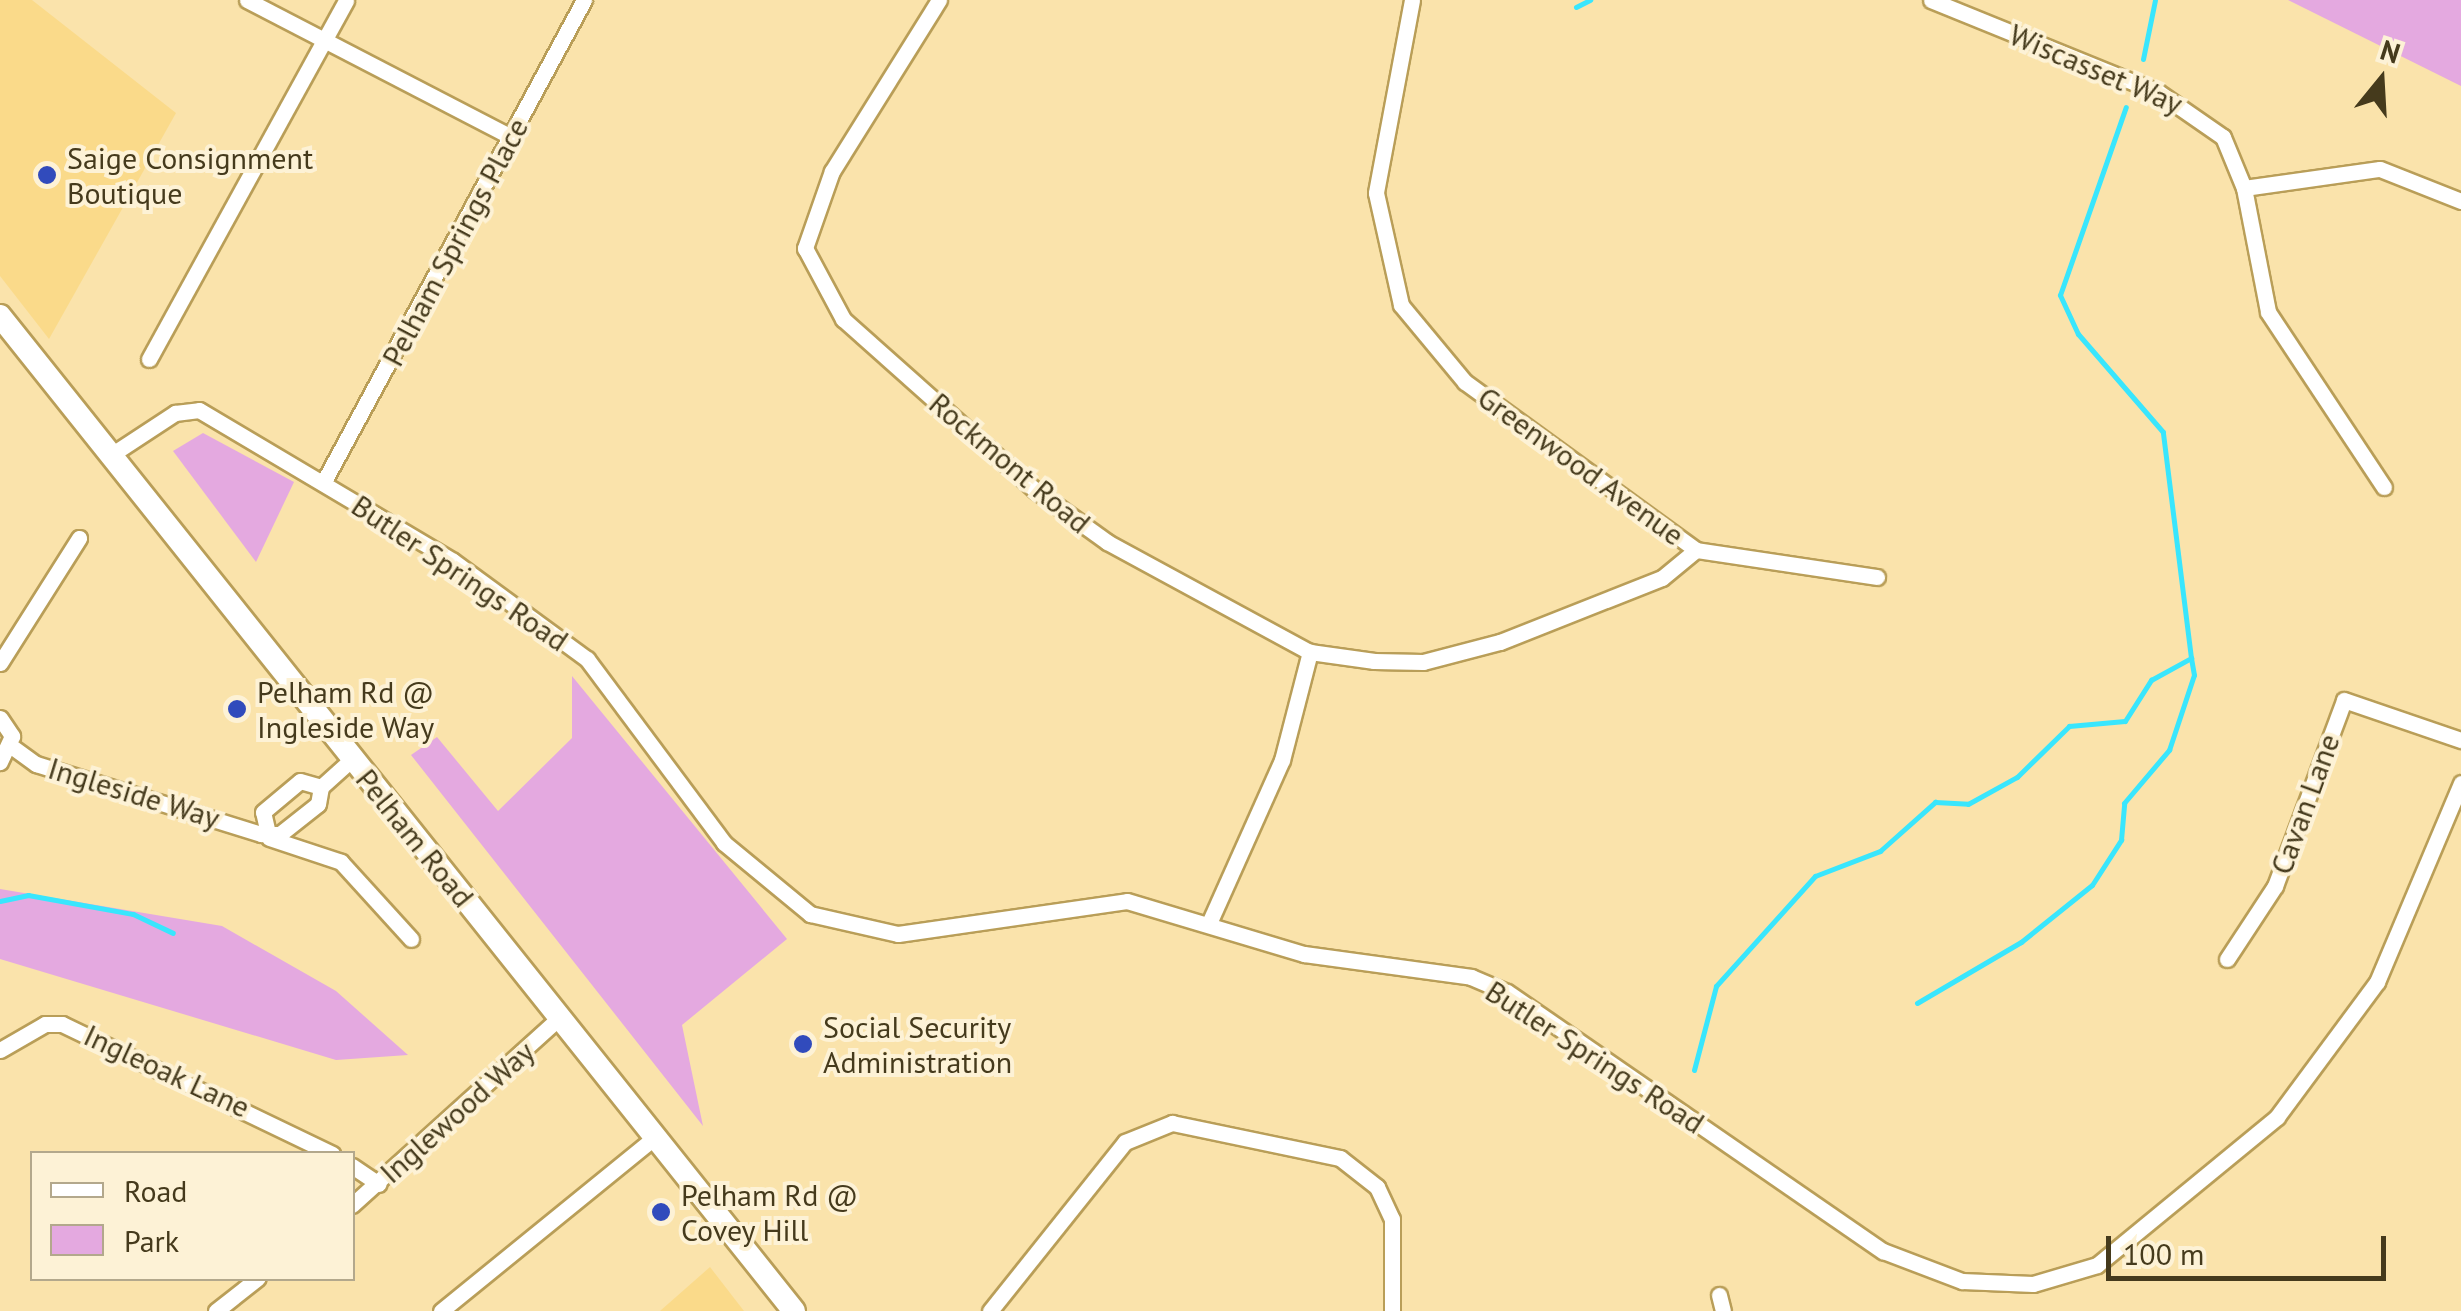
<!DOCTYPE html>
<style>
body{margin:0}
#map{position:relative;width:2461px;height:1311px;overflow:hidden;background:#fae3ab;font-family:"PT Sans",sans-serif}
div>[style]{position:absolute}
.built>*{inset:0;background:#fada8a}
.green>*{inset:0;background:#e4a9e0}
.stream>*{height:5px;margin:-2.5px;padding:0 2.5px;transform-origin:2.5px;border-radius:2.5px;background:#39e6fd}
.roads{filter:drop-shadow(2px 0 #b99e58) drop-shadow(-2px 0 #b99e58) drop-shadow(0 2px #b99e58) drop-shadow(0 -2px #b99e58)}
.minor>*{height:15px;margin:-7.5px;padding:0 7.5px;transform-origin:7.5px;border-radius:7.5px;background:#fff}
.secondary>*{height:22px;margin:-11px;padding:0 11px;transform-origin:11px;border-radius:11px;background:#fff}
.dots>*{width:28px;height:28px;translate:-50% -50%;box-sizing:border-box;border:5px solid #fdf2d6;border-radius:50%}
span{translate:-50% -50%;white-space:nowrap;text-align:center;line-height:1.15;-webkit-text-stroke:8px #fdf2d6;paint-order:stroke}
.street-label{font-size:30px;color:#453a1c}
.poi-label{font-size:30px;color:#453a1c}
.left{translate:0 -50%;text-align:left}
.legend{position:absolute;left:30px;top:1151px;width:325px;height:130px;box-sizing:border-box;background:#fdf2d6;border:2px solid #b3a88c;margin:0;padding:12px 18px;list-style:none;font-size:30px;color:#453a1c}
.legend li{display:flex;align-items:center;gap:20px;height:50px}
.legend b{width:50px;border:2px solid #b3a88c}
.north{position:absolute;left:2331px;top:30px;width:100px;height:100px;-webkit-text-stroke:8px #fdf2d6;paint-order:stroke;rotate:18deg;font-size:28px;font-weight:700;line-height:40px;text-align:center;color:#453a1c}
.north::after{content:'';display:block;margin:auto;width:35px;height:45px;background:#453a1c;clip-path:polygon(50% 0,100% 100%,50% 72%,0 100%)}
.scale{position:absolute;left:2106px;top:1236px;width:280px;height:45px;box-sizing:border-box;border:5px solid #453a1c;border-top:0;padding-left:12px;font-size:30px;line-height:35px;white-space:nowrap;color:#453a1c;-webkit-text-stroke:8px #fdf2d6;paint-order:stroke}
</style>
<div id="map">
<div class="built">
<i style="clip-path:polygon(0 0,32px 0,176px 113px,49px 339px,0 276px)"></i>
<i style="clip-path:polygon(710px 1267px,744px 1311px,660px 1311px)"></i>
</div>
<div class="green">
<i style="clip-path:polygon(2288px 0,2461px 0,2461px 86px)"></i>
<i style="clip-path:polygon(203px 433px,294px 482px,256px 562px,173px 451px)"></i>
<i style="clip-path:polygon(572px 676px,787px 939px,682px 1025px,703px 1126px,411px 755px,437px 737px,498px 811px,572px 738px)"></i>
<i style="clip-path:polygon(0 889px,222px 926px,336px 991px,408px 1055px,336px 1060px,0 959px)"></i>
</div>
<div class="stream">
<i style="left:1576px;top:7px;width:16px;rotate:-27deg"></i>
<i style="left:2143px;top:59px;width:60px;rotate:-78.5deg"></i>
<i style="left:0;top:901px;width:29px;rotate:-12deg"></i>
<i style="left:28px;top:895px;width:107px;rotate:10.3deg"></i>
<i style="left:133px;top:914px;width:44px;rotate:25.4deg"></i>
<i style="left:1917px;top:1003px;width:121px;rotate:-30.4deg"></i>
<i style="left:2021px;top:942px;width:91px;rotate:-38.8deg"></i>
<i style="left:2092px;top:885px;width:54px;rotate:-57.2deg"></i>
<i style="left:2121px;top:840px;width:37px;rotate:-85deg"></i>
<i style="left:2124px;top:803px;width:70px;rotate:-49.7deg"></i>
<i style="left:2169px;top:750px;width:79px;rotate:-71.6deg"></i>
<i style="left:2194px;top:675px;width:17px;rotate:-100deg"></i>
<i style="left:1694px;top:1070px;width:87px;rotate:-75.3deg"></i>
<i style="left:1716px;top:986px;width:148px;rotate:-48deg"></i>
<i style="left:1815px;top:876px;width:70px;rotate:-21deg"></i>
<i style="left:1880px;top:851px;width:74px;rotate:-41.7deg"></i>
<i style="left:1935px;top:802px;width:33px;rotate:3deg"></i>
<i style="left:1968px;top:804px;width:56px;rotate:-28.9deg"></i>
<i style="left:2017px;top:777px;width:73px;rotate:-44.4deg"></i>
<i style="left:2069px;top:726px;width:56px;rotate:-5.1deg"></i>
<i style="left:2125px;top:721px;width:49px;rotate:-57.6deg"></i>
<i style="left:2151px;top:680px;width:46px;rotate:-28.8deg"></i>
<i style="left:2191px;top:658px;width:228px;rotate:-97.1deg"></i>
<i style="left:2163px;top:432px;width:130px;rotate:-130.9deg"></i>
<i style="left:2078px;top:334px;width:43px;rotate:-114.8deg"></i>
<i style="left:2060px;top:295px;width:199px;rotate:-70.7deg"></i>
</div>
<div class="roads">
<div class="minor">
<i style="left:247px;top:0;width:297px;rotate:27.4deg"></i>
<i style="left:939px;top:0;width:202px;rotate:122deg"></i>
<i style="left:832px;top:171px;width:82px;rotate:109.3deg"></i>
<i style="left:805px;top:248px;width:81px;rotate:61.8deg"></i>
<i style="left:843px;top:319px;width:257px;rotate:41.7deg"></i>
<i style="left:1035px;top:490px;width:89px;rotate:35.8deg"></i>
<i style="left:1107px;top:542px;width:231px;rotate:28.5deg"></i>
<i style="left:1310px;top:652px;width:65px;rotate:8deg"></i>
<i style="left:1374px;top:661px;width:49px;rotate:1.2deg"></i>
<i style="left:1423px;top:662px;width:80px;rotate:-14.6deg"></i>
<i style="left:1500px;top:642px;width:174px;rotate:-21.6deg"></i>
<i style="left:1662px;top:578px;width:44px;rotate:-39.5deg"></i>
<i style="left:1412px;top:0;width:196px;rotate:100.6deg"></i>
<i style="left:1376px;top:193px;width:115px;rotate:77.4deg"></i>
<i style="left:1401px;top:305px;width:100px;rotate:50.3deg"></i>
<i style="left:1465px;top:382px;width:286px;rotate:36deg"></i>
<i style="left:1931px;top:0;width:245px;rotate:22.1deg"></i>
<i style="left:2158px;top:92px;width:79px;rotate:34.7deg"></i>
<i style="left:2223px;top:137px;width:55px;rotate:67.6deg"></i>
<i style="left:2244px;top:188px;width:126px;rotate:79deg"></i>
<i style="left:2268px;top:312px;width:210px;rotate:56.5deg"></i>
<i style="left:2244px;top:188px;width:137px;rotate:-8deg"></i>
<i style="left:2380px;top:169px;width:87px;rotate:21.6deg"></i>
<i style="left:149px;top:359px;width:409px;rotate:-61.2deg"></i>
<i style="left:111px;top:455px;width:77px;rotate:-33.3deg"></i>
<i style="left:175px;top:413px;width:24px;rotate:-7deg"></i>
<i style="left:199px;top:410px;width:295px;rotate:30.7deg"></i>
<i style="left:453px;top:561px;width:166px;rotate:36.2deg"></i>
<i style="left:587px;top:659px;width:229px;rotate:53.3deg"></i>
<i style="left:724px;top:843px;width:112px;rotate:39.5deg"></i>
<i style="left:810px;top:914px;width:90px;rotate:12.8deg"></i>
<i style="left:898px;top:934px;width:231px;rotate:-8.2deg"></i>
<i style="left:1127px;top:901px;width:185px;rotate:16.7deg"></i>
<i style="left:1304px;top:954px;width:169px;rotate:7.8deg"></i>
<i style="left:1471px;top:977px;width:39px;rotate:23deg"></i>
<i style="left:1507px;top:992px;width:457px;rotate:34.6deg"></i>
<i style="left:1883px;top:1251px;width:85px;rotate:20.8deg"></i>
<i style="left:1962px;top:1281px;width:71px;rotate:2.4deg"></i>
<i style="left:2033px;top:1284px;width:67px;rotate:-16.5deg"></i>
<i style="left:2097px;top:1265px;width:233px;rotate:-39.4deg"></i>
<i style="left:2277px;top:1117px;width:168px;rotate:-53.5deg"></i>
<i style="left:2377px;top:982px;width:216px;rotate:-67.1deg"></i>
<i style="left:323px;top:483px;width:549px;rotate:-61.61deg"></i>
<i style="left:1696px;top:550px;width:183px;rotate:8.5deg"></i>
<i style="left:0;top:663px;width:148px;rotate:-57.7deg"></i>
<i style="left:0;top:718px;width:22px;rotate:56deg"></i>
<i style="left:12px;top:736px;width:29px;rotate:115deg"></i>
<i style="left:11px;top:746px;width:31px;rotate:36deg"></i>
<i style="left:36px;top:764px;width:236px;rotate:17.3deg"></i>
<i style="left:261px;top:834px;width:19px"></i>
<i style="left:280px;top:834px;width:48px;rotate:-38.3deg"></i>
<i style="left:318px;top:804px;width:17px;rotate:-80deg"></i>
<i style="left:321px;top:787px;width:40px;rotate:-42deg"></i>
<i style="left:267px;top:829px;width:17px;rotate:-103deg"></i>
<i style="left:263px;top:812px;width:48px;rotate:-40deg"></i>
<i style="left:300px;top:781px;width:22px;rotate:16deg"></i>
<i style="left:269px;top:838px;width:76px;rotate:18.4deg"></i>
<i style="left:341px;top:862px;width:104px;rotate:47.7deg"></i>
<i style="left:1210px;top:921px;width:176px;rotate:-65.9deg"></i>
<i style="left:1282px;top:760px;width:112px;rotate:-75.5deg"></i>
<i style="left:2227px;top:959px;width:87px;rotate:-56.7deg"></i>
<i style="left:2275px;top:886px;width:198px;rotate:-69.6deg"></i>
<i style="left:2344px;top:700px;width:124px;rotate:18.9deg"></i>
<i style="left:0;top:1050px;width:52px;rotate:-30deg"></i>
<i style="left:45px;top:1024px;width:17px"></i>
<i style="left:62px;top:1024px;width:300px;rotate:25.7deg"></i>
<i style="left:352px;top:1166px;width:32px;rotate:34deg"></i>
<i style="left:352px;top:1205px;width:280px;rotate:-42.1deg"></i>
<i style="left:1719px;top:1295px;width:16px;rotate:76deg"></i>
<i style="left:216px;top:1311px;width:53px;rotate:-38.2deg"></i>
<i style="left:441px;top:1311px;width:277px;rotate:-39.1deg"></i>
<i style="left:990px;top:1311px;width:216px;rotate:-51.4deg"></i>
<i style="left:1125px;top:1142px;width:51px;rotate:-22deg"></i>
<i style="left:1172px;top:1123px;width:172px;rotate:11.8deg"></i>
<i style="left:1340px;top:1158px;width:47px;rotate:38.1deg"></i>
<i style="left:1377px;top:1187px;width:35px;rotate:65deg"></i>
<i style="left:1392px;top:1219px;width:92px;rotate:90deg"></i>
</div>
<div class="secondary">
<i style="left:0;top:316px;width:1273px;rotate:51.41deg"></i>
</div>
</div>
<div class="dots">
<i style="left:47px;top:175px;background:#314bbc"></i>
<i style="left:237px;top:709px;background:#314bbc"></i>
<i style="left:803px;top:1044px;background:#314bbc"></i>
<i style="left:661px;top:1212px;background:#314bbc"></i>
</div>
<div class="street-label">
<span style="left:2096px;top:69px;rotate:23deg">Wiscasset Way</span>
<span style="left:455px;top:242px;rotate:-62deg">Pelham Springs Place</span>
<span style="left:1010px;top:463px;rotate:40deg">Rockmont Road</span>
<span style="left:1581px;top:466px;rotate:36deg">Greenwood Avenue</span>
<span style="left:460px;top:573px;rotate:34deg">Butler Springs Road</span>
<span style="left:134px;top:793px;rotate:17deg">Ingleside Way</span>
<span style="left:2305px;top:804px;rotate:-70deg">Cavan Lane</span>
<span style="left:415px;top:838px;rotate:51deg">Pelham Road</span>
<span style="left:1595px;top:1057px;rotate:33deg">Butler Springs Road</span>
<span style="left:167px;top:1071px;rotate:25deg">Ingleoak Lane</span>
<span style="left:457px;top:1112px;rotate:-42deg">Inglewood Way</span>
</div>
<div class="poi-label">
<span class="left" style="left:67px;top:175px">Saige Consignment<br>Boutique</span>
<span class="left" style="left:257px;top:709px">Pelham Rd @<br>Ingleside Way</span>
<span class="left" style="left:823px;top:1044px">Social Security<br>Administration</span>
<span class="left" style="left:681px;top:1212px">Pelham Rd @<br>Covey Hill</span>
</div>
<ul class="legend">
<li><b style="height:12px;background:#fff"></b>Road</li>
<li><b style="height:28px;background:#e4a9e0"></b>Park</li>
</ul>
<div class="north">N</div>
<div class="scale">100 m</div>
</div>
